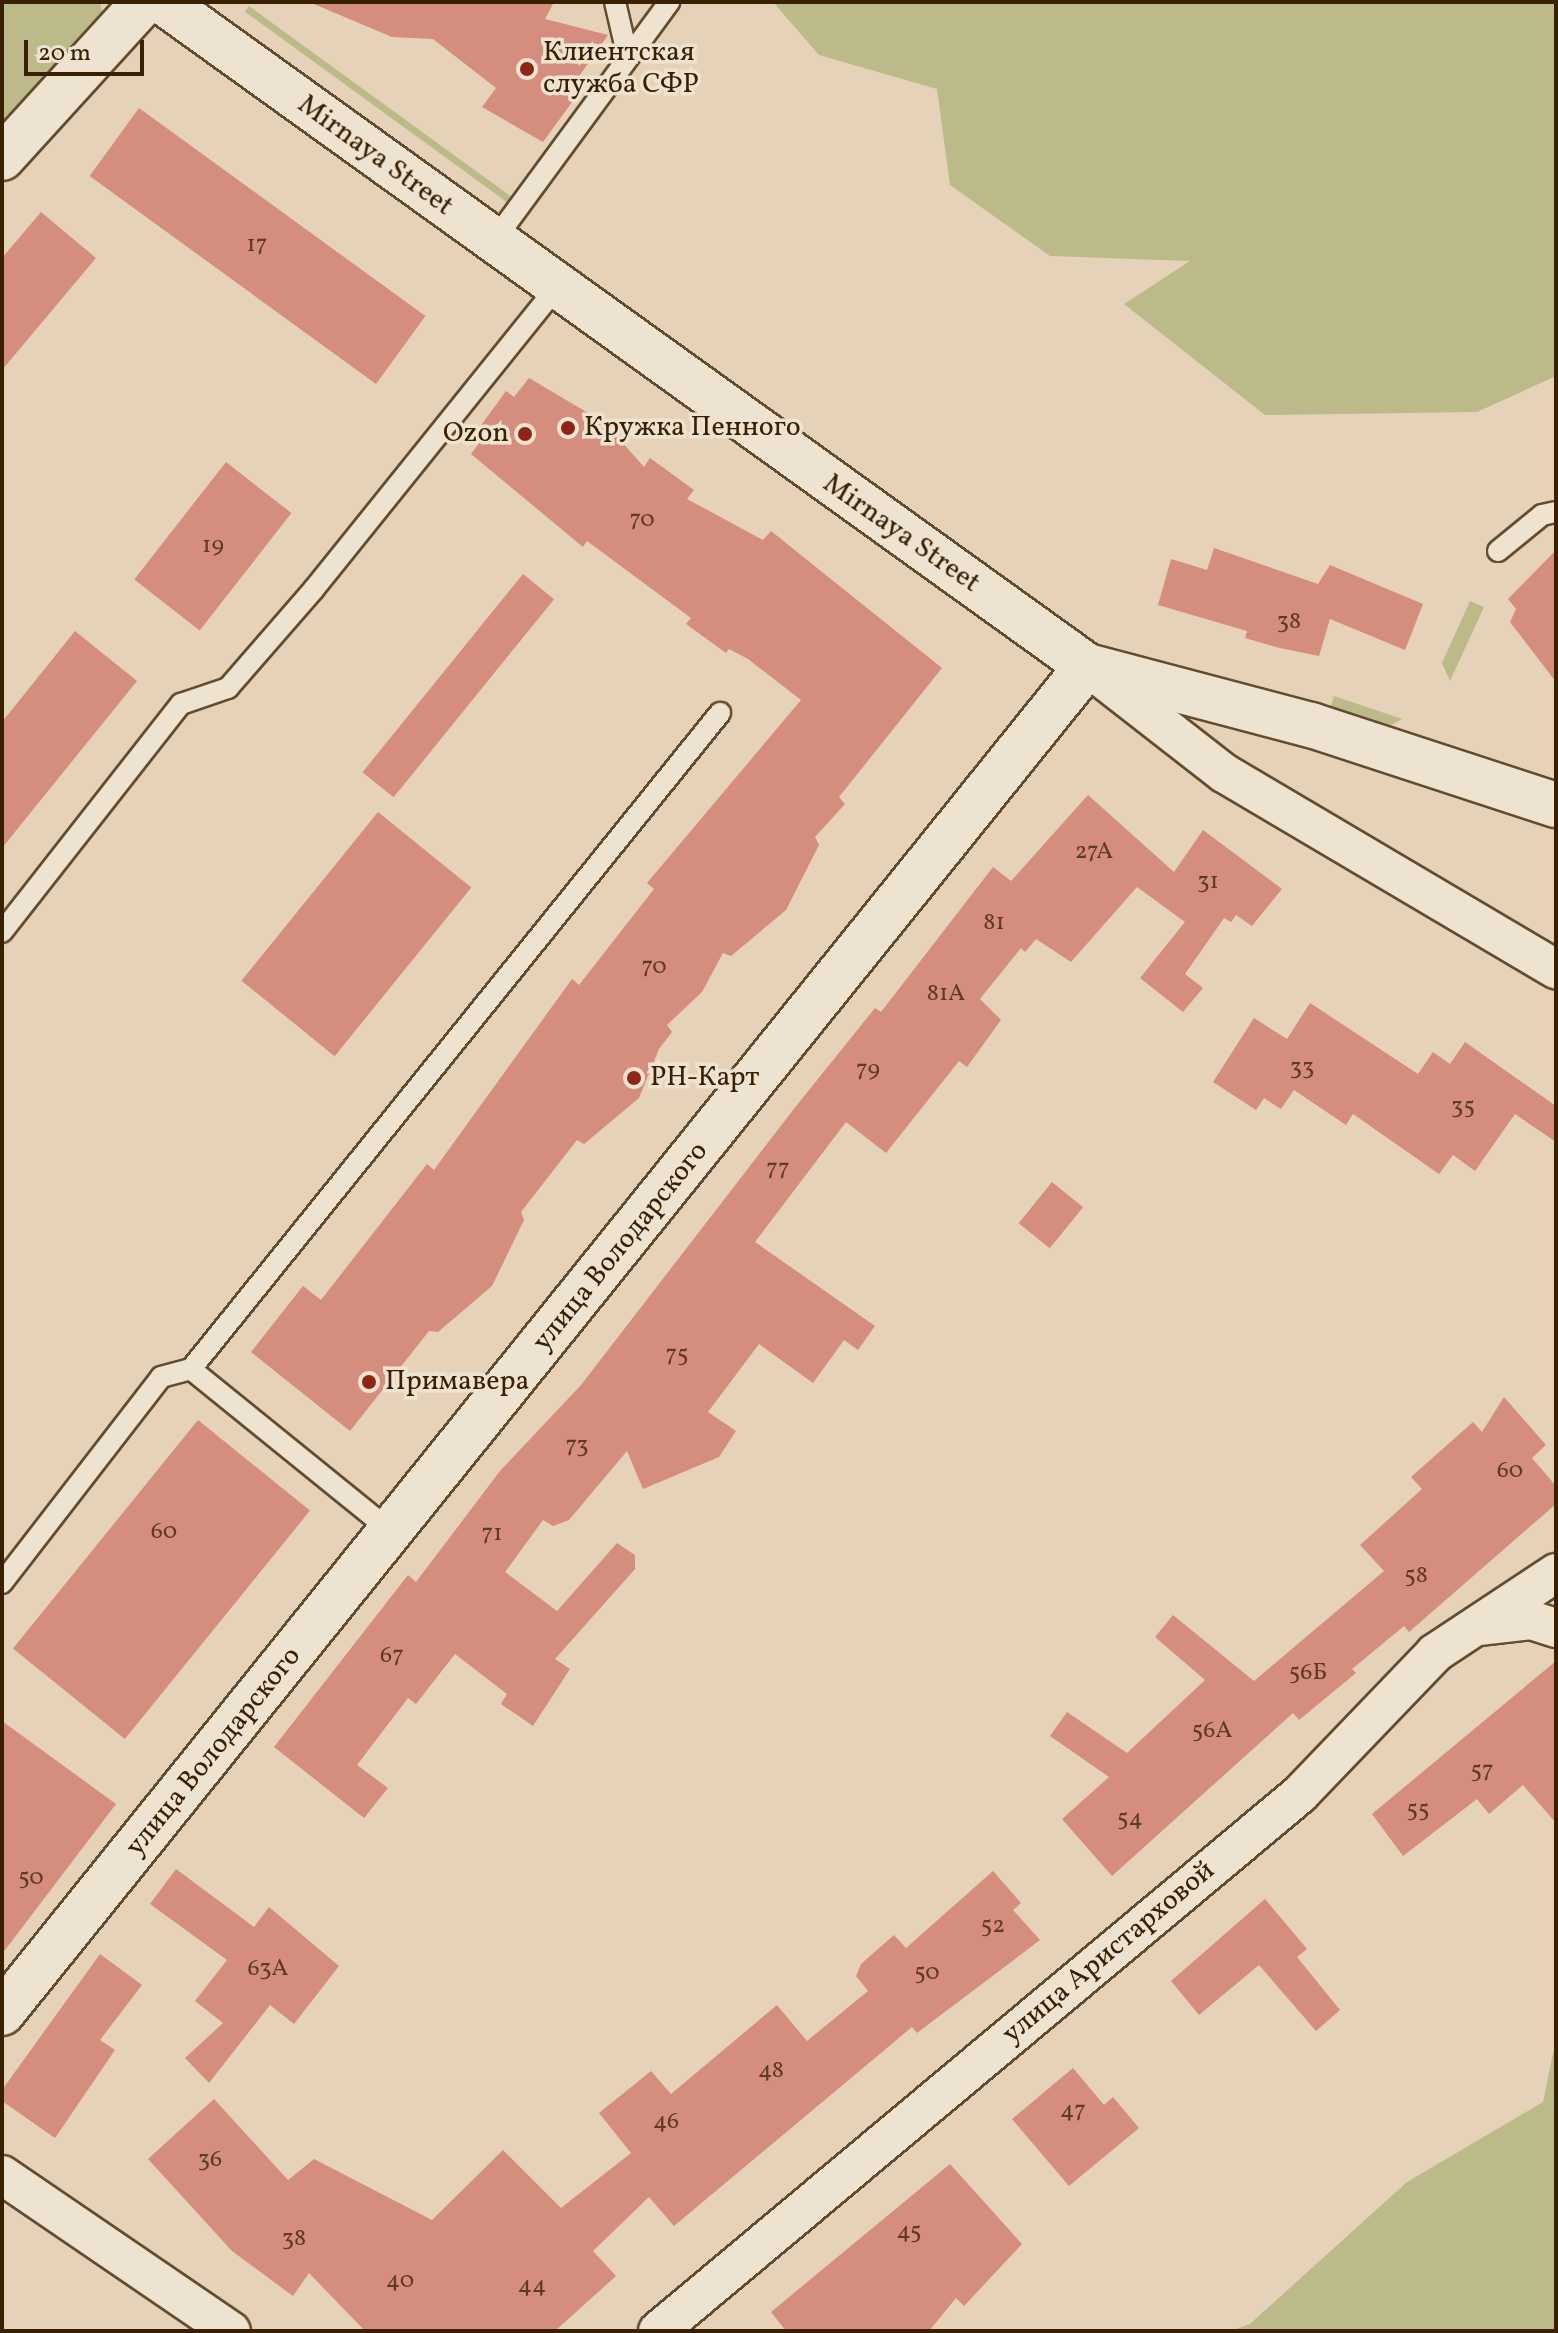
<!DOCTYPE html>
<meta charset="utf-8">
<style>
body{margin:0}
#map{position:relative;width:1558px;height:2333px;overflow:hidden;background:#e5d2b8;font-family:Vollkorn,serif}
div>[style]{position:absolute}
.green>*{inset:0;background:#bcba89;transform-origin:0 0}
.building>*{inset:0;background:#d58d7d;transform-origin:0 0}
.roads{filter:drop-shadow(2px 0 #634c2e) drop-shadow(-2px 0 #634c2e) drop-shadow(0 2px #634c2e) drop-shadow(0 -2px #634c2e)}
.lane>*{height:20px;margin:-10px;padding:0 10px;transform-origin:10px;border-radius:10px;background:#eee2d1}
.street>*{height:38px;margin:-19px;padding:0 19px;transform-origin:19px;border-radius:19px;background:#eee2d1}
.secondary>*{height:44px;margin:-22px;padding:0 22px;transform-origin:22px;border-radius:22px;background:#eee2d1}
.dots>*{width:22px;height:22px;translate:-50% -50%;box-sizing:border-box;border:4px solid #eee2d1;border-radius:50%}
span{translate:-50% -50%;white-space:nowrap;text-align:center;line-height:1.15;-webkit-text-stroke:7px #eee2d1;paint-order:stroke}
.number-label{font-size:24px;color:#5f3b1f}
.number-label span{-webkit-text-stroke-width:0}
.poi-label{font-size:28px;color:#382000}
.left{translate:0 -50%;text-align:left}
.right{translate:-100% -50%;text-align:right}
.street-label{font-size:28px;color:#382000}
.frame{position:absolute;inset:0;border:4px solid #382000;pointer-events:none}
.scale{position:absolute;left:24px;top:40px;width:120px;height:36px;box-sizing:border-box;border:4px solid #382000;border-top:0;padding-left:10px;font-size:24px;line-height:28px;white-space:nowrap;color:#382000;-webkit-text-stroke:6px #eee2d1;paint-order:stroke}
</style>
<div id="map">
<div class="green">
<i style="clip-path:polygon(2px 2px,100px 2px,102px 12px,2px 130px)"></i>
<i style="clip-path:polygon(773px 2px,1556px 2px,1556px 376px,1477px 412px,1265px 415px,1124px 304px,1190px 261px,1050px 256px,950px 185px,937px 89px,819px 55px)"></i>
<i style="left:249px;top:6px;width:325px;height:7px;rotate:36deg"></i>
<i style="clip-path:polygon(1470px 601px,1484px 607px,1450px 681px,1442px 663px)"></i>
<i style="clip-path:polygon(1334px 696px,1402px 719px,1377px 733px,1327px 718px)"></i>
<i style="clip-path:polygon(1556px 2039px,1556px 2331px,1231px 2331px,1250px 2324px,1407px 2182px,1543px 2102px)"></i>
</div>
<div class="building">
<i style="clip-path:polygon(309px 2px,554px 2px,545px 19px,608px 35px,568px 92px,575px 98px,543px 142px,482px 107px,496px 88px,433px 39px,392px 37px)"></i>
<i style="left:139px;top:108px;width:354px;height:84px;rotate:36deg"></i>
<i style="clip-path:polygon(41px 212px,96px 258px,2px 370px,2px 258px)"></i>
<i style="clip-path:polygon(529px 378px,605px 423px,644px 467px,650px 458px,694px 490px,687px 499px,763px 540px,771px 531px,942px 668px,839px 797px,845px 804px,815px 837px,819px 845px,786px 910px,731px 956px,723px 953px,702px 992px,667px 1025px,672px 1032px,659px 1049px,639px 1098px,584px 1144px,577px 1140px,521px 1212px,524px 1220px,492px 1286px,438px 1332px,429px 1331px,350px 1431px,251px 1352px,303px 1286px,321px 1300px,427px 1164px,434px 1170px,572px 979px,579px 985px,654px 889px,647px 883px,801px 700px,748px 659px,729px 649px,726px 653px,686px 624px,691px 618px,587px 541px,583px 547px,471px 454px,486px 434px,479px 428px,506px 391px,514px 397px)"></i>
<i style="left:226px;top:462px;width:83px;height:149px;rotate:38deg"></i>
<i style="clip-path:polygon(1214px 548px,1318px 584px,1330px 565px,1423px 604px,1405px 650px,1330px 619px,1319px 656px,1280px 648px,1245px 638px,1247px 631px,1158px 605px,1171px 559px,1207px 570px)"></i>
<i style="clip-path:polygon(1556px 550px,1556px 682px,1510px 622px,1516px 609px,1508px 599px)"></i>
<i style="left:523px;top:574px;width:40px;height:255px;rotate:39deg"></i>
<i style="clip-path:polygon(75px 631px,137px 681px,2px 848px,2px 722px)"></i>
<i style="clip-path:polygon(1088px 795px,1174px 872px,1203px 830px,1282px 889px,1252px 926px,1236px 915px,1231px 922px,1224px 918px,1185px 974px,1203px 988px,1183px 1012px,1140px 978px,1185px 922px,1137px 887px,1071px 962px,1036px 939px,1025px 952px,1021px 948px,980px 999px,1001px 1020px,967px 1067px,959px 1061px,886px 1153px,846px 1122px,755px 1242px,875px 1326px,858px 1350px,844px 1340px,813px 1383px,759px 1344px,708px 1412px,736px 1431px,719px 1457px,643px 1489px,627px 1451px,569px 1520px,553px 1526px,543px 1520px,505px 1572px,557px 1611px,617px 1543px,635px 1555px,635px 1569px,555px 1659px,570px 1669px,533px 1726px,501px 1704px,507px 1694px,455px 1654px,416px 1704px,408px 1698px,357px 1765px,388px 1788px,364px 1818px,274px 1747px,408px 1575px,416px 1582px,500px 1471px,581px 1385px,797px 1105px,875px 1008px,881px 1012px,993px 867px,1011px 881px)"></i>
<i style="left:378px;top:812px;width:120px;height:217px;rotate:39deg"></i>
<i style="clip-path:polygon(1310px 1003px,1418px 1074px,1433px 1052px,1450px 1064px,1465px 1042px,1556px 1106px,1556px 1142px,1515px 1114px,1475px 1171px,1453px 1155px,1439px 1174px,1353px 1114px,1346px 1125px,1294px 1090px,1281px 1109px,1264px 1098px,1256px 1110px,1213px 1082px,1254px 1018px,1287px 1039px)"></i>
<i style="left:1052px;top:1182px;width:40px;height:53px;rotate:39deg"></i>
<i style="clip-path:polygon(1504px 1397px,1546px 1445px,1532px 1458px,1556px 1486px,1556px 1504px,1409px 1632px,1404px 1626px,1352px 1669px,1356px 1673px,1299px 1720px,1293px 1713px,1112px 1876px,1062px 1819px,1109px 1777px,1050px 1736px,1067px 1712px,1127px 1753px,1205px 1680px,1155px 1637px,1173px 1615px,1254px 1681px,1384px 1571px,1360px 1545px,1422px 1489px,1411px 1477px,1473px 1422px,1482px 1432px)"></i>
<i style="left:198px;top:1420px;width:144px;height:294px;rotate:39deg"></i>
<i style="clip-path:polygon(1556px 1661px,1556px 1823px,1523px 1785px,1489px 1814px,1477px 1799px,1403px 1856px,1372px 1814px)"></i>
<i style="clip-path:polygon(2px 1721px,116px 1804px,2px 1954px)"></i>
<i style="clip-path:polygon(176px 1869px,254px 1927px,269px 1907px,339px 1966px,294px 2024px,270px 2005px,209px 2083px,185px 2058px,223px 2023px,195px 2001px,227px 1960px,150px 1904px)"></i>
<i style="clip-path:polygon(993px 1871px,1021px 1903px,1013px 1910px,1040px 1940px,917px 2033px,912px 2027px,674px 2226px,649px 2197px,593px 2251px,616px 2276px,555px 2331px,365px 2331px,309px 2273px,293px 2296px,232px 2251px,148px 2159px,214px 2099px,288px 2180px,314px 2159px,432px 2220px,503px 2150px,561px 2208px,631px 2153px,599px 2113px,651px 2071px,671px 2094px,777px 2005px,807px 2041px,868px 1991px,856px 1976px,861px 1964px,894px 1935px,906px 1948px)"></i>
<i style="clip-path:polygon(1265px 1899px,1307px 1949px,1297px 1957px,1340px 2010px,1316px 2031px,1259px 1965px,1199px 2015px,1171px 1981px)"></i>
<i style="clip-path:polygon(100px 1954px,142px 1985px,100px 2040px,115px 2050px,55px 2138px,2px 2101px,2px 2090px)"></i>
<i style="clip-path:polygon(1073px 2068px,1104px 2105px,1113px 2097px,1139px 2128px,1069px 2186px,1012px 2119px)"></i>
<i style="clip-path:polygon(950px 2164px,1022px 2244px,964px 2306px,956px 2298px,929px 2331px,786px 2331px,771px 2312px)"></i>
</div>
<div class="roads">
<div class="lane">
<i style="left:615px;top:2px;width:57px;rotate:76.9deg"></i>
<i style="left:493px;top:242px;width:298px;rotate:-53.7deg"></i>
<i style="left:1498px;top:551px;width:57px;rotate:-39.3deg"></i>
<i style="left:1542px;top:515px;width:14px;rotate:-12deg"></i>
<i style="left:2px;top:932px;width:290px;rotate:-51.9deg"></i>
<i style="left:181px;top:704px;width:50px;rotate:-18.8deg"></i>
<i style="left:228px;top:688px;width:131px;rotate:-49deg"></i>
<i style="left:314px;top:589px;width:385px;rotate:-51.2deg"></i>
<i style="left:392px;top:1532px;width:259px;rotate:-141deg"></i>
<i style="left:191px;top:1369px;width:843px;rotate:-51.12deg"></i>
<i style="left:2px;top:1583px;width:260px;rotate:-52.3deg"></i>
<i style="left:161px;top:1377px;width:31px;rotate:-15deg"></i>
</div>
<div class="street">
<i style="left:1089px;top:668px;width:171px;rotate:37.9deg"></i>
<i style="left:1224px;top:773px;width:386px;rotate:30.6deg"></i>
<i style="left:1481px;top:1626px;width:50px;rotate:-6.8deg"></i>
<i style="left:1531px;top:1620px;width:26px;rotate:18deg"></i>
<i style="left:2px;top:2175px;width:277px;rotate:34.3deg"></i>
<i style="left:658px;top:2331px;width:837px;rotate:-39.91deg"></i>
<i style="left:1300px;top:1794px;width:195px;rotate:-46.2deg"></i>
<i style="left:1435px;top:1653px;width:145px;rotate:-33.5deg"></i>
</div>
<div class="secondary">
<i style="left:163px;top:2px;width:1138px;rotate:35.7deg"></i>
<i style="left:1087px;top:666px;width:232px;rotate:14.8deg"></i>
<i style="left:1311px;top:725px;width:258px;rotate:18.1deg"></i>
<i style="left:2px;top:158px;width:211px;rotate:-47.7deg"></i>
<i style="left:2px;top:2013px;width:1730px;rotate:-51.15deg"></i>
</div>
</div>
<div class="dots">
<i style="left:527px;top:69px;background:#8f2418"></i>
<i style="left:568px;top:428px;background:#8f2418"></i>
<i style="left:525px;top:434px;background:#8f2418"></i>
<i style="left:634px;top:1078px;background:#8f2418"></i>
<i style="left:369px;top:1382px;background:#8f2418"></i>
</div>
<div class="number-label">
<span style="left:257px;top:246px">17</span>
<span style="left:642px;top:521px">70</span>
<span style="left:213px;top:547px">19</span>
<span style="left:1289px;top:623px">38</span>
<span style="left:1094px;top:853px">27А</span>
<span style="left:1208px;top:883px">31</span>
<span style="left:994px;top:924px">81</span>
<span style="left:654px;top:968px">70</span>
<span style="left:946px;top:995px">81А</span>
<span style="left:1302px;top:1069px">33</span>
<span style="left:868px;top:1071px">79</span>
<span style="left:1463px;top:1108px">35</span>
<span style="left:778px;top:1170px">77</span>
<span style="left:677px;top:1356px">75</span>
<span style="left:577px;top:1447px">73</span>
<span style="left:1510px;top:1472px">60</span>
<span style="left:164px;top:1533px">60</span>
<span style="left:492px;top:1535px">71</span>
<span style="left:1416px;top:1577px">58</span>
<span style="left:392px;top:1657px">67</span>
<span style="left:1308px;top:1674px">56Б</span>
<span style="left:1212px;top:1732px">56А</span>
<span style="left:1482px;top:1772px">57</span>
<span style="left:1418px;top:1811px">55</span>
<span style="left:1130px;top:1820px">54</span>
<span style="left:31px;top:1879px">50</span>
<span style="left:993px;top:1927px">52</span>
<span style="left:268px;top:1970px">63А</span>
<span style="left:927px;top:1974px">50</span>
<span style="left:771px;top:2072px">48</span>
<span style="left:1073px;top:2112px">47</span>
<span style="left:666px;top:2123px">46</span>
<span style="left:210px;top:2161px">36</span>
<span style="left:909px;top:2233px">45</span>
<span style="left:294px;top:2240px">38</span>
<span style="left:400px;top:2282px">40</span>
<span style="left:532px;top:2287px">44</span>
</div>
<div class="poi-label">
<span class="left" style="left:543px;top:69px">Клиентская<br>служба СФР</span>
<span class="left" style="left:584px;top:428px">Кружка Пенного</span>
<span class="right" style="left:509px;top:434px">Ozon</span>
<span class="left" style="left:650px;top:1078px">РН-Карт</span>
<span class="left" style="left:385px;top:1382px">Примавера</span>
</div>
<div class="street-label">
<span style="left:375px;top:156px;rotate:36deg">Mirnaya Street</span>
<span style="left:901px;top:534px;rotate:35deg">Mirnaya Street</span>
<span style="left:621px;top:1247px;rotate:-51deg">улица Володарского</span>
<span style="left:214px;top:1752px;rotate:-51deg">улица Володарского</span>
<span style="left:1109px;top:1953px;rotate:-40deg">улица Аристарховой</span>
</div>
<div class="frame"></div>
<div class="scale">20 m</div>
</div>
